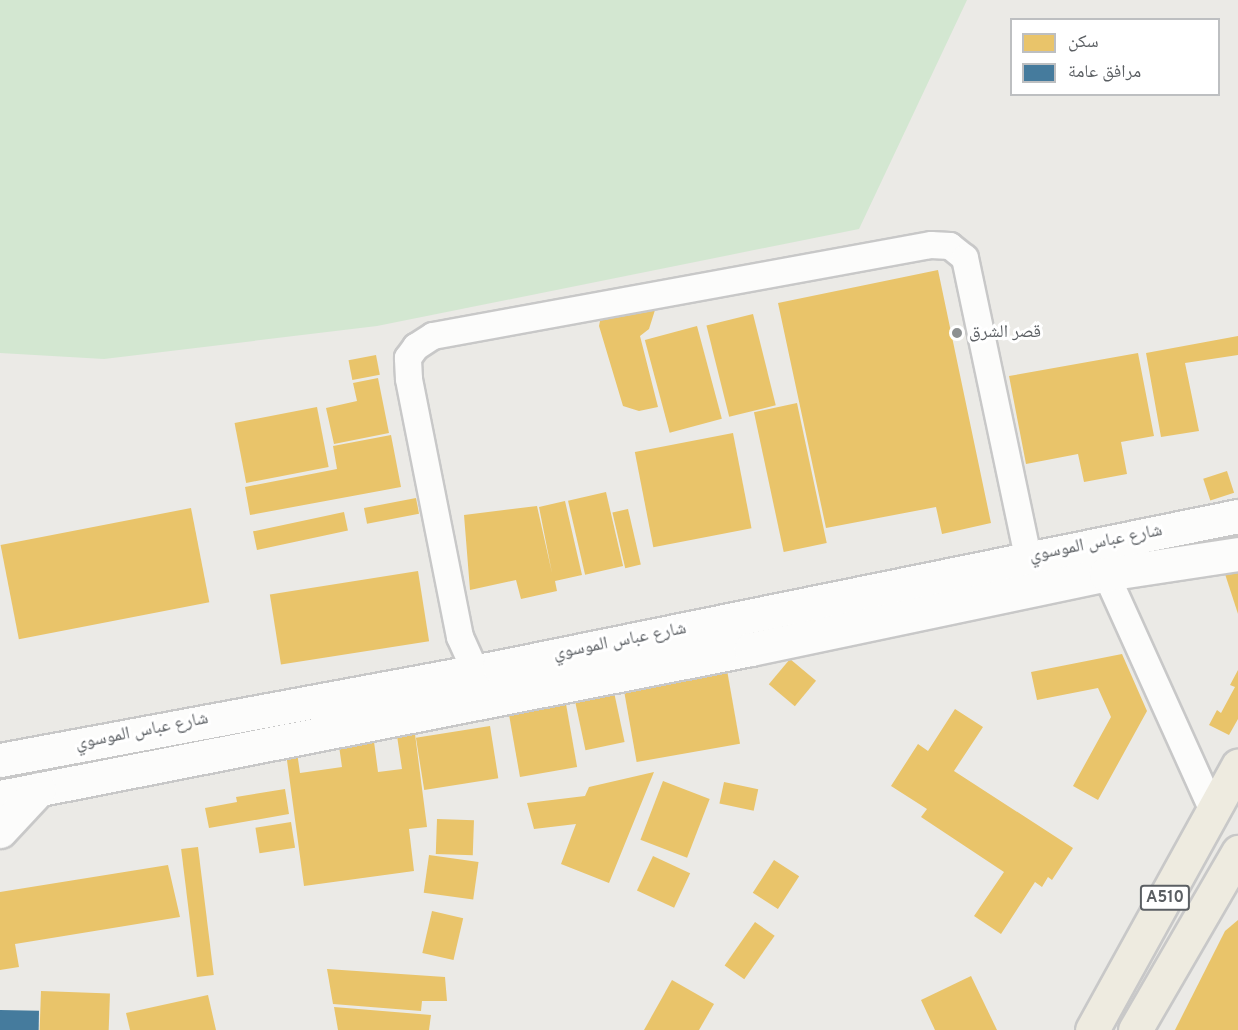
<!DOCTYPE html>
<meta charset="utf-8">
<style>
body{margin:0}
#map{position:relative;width:1238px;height:1030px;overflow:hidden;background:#ebeae6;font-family:Overpass,"Noto Naskh Arabic",sans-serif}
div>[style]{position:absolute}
.green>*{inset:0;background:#d3e7d1}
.homes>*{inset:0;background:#e9c46a;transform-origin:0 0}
.public>*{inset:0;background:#457b9d;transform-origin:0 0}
.roads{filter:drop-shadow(2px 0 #c8c8c8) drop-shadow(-2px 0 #c8c8c8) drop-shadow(0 2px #c8c8c8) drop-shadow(0 -2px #c8c8c8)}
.street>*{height:26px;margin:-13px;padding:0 13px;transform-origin:13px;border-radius:13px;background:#fcfcfb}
.secondary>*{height:33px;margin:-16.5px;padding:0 16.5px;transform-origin:16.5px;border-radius:16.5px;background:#fcfcfb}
.highway>*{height:33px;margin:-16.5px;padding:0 16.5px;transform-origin:16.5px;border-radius:16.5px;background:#eeebe0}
.dots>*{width:16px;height:16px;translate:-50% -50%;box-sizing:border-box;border:3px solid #fff;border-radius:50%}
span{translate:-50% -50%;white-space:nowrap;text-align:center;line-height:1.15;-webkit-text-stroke:6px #fff;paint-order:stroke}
.shield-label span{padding:2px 4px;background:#fff;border:2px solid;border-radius:4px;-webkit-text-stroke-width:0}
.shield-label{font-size:16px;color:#5b5f63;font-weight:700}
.poi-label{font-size:18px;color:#5b5f63}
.left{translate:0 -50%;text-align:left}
.street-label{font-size:18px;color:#5b5f63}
.legend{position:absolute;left:1010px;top:18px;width:210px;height:78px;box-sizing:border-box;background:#fff;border:2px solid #bdbfc1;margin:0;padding:8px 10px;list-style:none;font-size:18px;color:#5b5f63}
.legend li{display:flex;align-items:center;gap:12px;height:30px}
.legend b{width:30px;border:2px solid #bdbfc1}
</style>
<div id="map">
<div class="green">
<i style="clip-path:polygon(0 0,967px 0,859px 229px,377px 326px,104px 359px,0 353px)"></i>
</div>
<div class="homes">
<i style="clip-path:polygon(938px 270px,991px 523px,942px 534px,936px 507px,826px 528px,778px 303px)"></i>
<i style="clip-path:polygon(649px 303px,655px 310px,649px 329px,640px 336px,658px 407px,639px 411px,623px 406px,599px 326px,601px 316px)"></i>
<i style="left:753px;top:314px;width:94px;height:48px;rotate:76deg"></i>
<i style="left:697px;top:326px;width:96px;height:54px;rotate:75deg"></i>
<i style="clip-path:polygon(1238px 336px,1238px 355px,1185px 363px,1199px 431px,1161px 437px,1146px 353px)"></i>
<i style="clip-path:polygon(1138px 353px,1154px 436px,1121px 442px,1127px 474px,1084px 482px,1078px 454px,1026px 464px,1009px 376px)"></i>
<i style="left:376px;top:355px;width:20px;height:28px;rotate:79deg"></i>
<i style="clip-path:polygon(378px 378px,389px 433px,334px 444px,326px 408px,357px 401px,353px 383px)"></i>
<i style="left:797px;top:403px;width:143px;height:44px;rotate:78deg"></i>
<i style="left:317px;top:407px;width:61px;height:84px;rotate:79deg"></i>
<i style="left:733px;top:433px;width:97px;height:100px;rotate:79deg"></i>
<i style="clip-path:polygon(391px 435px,401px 487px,250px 515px,245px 487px,337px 469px,333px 446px)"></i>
<i style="left:1227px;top:471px;width:23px;height:25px;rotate:72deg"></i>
<i style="left:606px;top:492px;width:76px;height:39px;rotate:77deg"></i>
<i style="left:416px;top:498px;width:16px;height:53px;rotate:79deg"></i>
<i style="clip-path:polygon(565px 501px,582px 575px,555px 581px,557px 591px,521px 599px,516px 580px,470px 590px,464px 515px,537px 506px,552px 573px,539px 507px)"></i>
<i style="left:191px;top:508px;width:96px;height:194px;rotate:79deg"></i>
<i style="left:628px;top:509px;width:57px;height:16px;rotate:77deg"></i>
<i style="left:344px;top:512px;width:19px;height:93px;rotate:78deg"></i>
<i style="clip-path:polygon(1238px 570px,1238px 614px,1225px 574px)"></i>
<i style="left:418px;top:571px;width:71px;height:150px;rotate:81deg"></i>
<i style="clip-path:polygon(1122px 654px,1147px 711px,1098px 800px,1073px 786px,1111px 717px,1098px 688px,1037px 700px,1031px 672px)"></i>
<i style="left:790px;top:659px;width:34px;height:33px;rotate:40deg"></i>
<i style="left:727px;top:670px;width:75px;height:105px;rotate:80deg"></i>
<i style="clip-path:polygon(1238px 670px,1238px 719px,1229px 735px,1209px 725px,1217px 710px,1221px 713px,1235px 687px,1230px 685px)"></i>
<i style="left:614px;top:692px;width:51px;height:40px;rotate:78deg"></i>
<i style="left:566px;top:704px;width:64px;height:58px;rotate:80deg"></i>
<i style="clip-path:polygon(955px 709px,983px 727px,954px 771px,1073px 848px,1052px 880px,1048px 877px,1042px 887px,1035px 882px,1001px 934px,974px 916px,1004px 872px,921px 817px,927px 809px,891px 786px,918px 744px,928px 751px)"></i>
<i style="left:490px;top:726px;width:53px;height:75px;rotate:81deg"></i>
<i style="clip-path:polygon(373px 734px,378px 772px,402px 769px,397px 736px,415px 734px,427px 827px,409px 829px,414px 871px,304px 886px,286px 753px,297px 752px,300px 773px,342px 767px,338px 739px)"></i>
<i style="clip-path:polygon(654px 772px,609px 883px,561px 864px,576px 824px,534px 829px,527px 803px,585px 796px,589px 787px)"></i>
<i style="left:663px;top:781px;width:50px;height:63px;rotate:21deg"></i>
<i style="left:724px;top:782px;width:35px;height:22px;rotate:12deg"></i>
<i style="clip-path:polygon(285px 789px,289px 814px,209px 828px,205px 808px,237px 802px,236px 797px)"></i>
<i style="left:437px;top:819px;width:37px;height:35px;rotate:2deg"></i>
<i style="left:291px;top:822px;width:26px;height:36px;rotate:81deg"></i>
<i style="left:198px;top:847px;width:129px;height:17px;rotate:83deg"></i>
<i style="left:429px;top:855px;width:50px;height:38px;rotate:8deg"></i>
<i style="left:653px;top:856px;width:41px;height:38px;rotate:25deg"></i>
<i style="left:774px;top:860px;width:30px;height:39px;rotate:33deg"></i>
<i style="clip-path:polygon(168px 865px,180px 917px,15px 944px,19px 967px,0 970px,0 892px)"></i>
<i style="left:432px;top:911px;width:32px;height:43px;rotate:13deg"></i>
<i style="clip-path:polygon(1238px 920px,1238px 1030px,1175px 1030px,1225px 931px)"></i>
<i style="left:755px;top:922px;width:24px;height:53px;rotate:35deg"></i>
<i style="clip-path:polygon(327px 969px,445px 977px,447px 1001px,422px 1001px,421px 1011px,333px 1004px)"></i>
<i style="clip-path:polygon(971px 976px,997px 1030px,935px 1030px,921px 1000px)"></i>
<i style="clip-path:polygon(672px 980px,714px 1004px,699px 1030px,644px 1030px)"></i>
<i style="left:41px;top:991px;width:69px;height:39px;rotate:2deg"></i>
<i style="clip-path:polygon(208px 995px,216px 1030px,130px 1030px,126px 1013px)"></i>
<i style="clip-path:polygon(334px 1007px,431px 1015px,429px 1030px,338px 1030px)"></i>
</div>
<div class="public">
<i style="left:0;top:1010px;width:39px;height:20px;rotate:1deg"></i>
</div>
<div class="roads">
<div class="street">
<i style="left:1106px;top:574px;width:260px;rotate:65.7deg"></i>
<i style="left:483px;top:688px;width:56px;rotate:-114.3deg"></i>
<i style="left:460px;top:637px;width:263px;rotate:-101.2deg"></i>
<i style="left:409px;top:379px;width:21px;rotate:-93deg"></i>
<i style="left:408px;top:358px;width:14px;rotate:-54deg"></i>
<i style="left:416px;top:347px;width:20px;rotate:-33deg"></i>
<i style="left:433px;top:336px;width:506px;rotate:-10.36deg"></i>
<i style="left:931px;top:245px;width:19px;rotate:3deg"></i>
<i style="left:950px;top:246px;width:19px;rotate:39deg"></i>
<i style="left:965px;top:258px;width:306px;rotate:78.1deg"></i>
</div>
<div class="secondary">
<i style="left:0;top:760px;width:508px;rotate:-10.56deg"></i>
<i style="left:499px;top:667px;width:754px;rotate:-11.55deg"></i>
<i style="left:0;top:797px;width:765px;rotate:-11.15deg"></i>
<i style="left:751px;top:649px;width:363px;rotate:-11.9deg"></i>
<i style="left:1106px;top:574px;width:134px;rotate:-8.6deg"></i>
<i style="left:0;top:831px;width:57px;rotate:-47.1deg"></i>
</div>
<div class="highway">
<i style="left:1092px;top:1030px;width:302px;rotate:-61.1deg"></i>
<i style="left:1135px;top:1030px;width:206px;rotate:-59.9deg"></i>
</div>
</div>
<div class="dots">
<i style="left:957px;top:333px;background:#8d9091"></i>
</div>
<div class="shield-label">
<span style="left:1165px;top:898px">A510</span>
</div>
<div class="poi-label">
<span class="left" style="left:969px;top:333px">قصر الشرق</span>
</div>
<div class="street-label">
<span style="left:1096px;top:544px;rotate:-11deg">شارع عباس الموسوي</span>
<span style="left:620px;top:642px;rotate:-11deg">شارع عباس الموسوي</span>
<span style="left:142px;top:732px;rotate:-11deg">شارع عباس الموسوي</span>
</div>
<ul class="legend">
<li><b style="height:16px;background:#e9c46a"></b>سكن</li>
<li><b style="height:16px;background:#457b9d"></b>مرافق عامة</li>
</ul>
</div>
